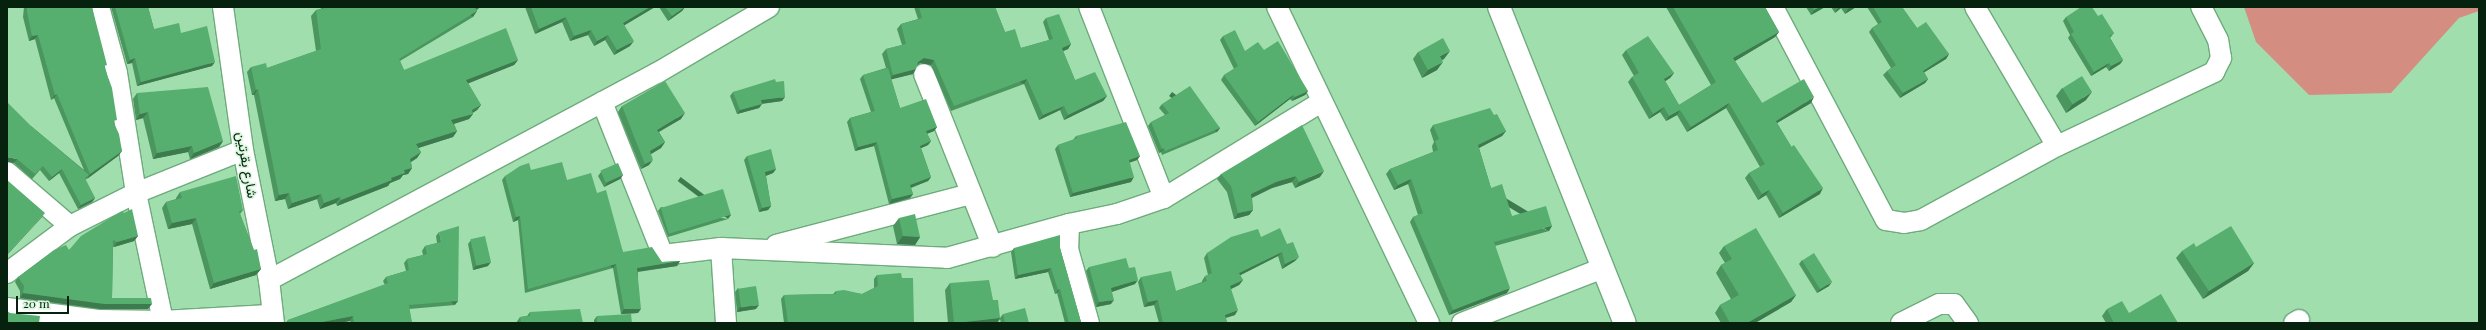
<!DOCTYPE html>
<meta charset="utf-8">
<style>
body{margin:0}
#map{position:relative;width:2486px;height:330px;overflow:hidden;background:#a0dead;font-family:"Playfair Display",Vazirmatn,serif}
div>[style]{position:absolute}
.green>*{inset:0;background:#d48e81}
.roads{filter:drop-shadow(1px 0 #6eab7c) drop-shadow(-1px 0 #6eab7c) drop-shadow(0 1px #6eab7c) drop-shadow(0 -1px #6eab7c)}
.street>*{height:20px;margin:-10px;padding:0 10px;transform-origin:10px;border-radius:10px;background:#fff}
.secondary>*{height:22px;margin:-11px;padding:0 11px;transform-origin:11px;border-radius:11px;background:#fff}
.wall>*{inset:0;background:#4b965f}
.shaded-wall>*{inset:0;background:#3d7a4e;transform-origin:0 0}
.building>*{inset:0;background:#57af6f;transform-origin:0 0}
span{translate:-50% -50%;white-space:nowrap;text-align:center;line-height:1.15;-webkit-text-stroke:3px #d8f7dd;paint-order:stroke}
.street-label{font-size:14px;color:#07210f}
.frame{position:absolute;inset:0;border:8px solid #07210f;pointer-events:none}
.scale{position:absolute;left:16px;top:296px;width:53px;height:18px;box-sizing:border-box;border:2px solid #07210f;border-top:0;padding-left:5px;font-size:12px;line-height:14px;white-space:nowrap;color:#07210f;-webkit-text-stroke:3px #d8f7dd;paint-order:stroke}
</style>
<div id="map">
<div class="green">
<i style="clip-path:polygon(2244px 7px,2479px 7px,2479px 11px,2459px 18px,2391px 93px,2309px 95px,2256px 42px)"></i>
</div>
<div class="roads">
<div class="street">
<i style="left:99px;top:7px;width:68px;rotate:74.7deg"></i>
<i style="left:117px;top:73px;width:121px;rotate:81deg"></i>
<i style="left:136px;top:193px;width:131px;rotate:78.1deg"></i>
<i style="left:223px;top:7px;width:144px;rotate:82deg"></i>
<i style="left:243px;top:150px;width:133px;rotate:78.7deg"></i>
<i style="left:269px;top:280px;width:43px;rotate:83.4deg"></i>
<i style="left:1277px;top:7px;width:351px;rotate:64.3deg"></i>
<i style="left:1773px;top:7px;width:241px;rotate:62.1deg"></i>
<i style="left:1886px;top:220px;width:18px;rotate:9deg"></i>
<i style="left:1904px;top:223px;width:17px;rotate:-10deg"></i>
<i style="left:1921px;top:220px;width:155px;rotate:-28.6deg"></i>
<i style="left:2057px;top:146px;width:174px;rotate:-25.2deg"></i>
<i style="left:2214px;top:72px;width:16px;rotate:-63deg"></i>
<i style="left:2221px;top:58px;width:18px;rotate:-99deg"></i>
<i style="left:2218px;top:40px;width:37px;rotate:-117deg"></i>
<i style="left:1975px;top:7px;width:161px;rotate:59.5deg"></i>
<i style="left:924px;top:74px;width:186px;rotate:68.3deg"></i>
<i style="left:602px;top:102px;width:165px;rotate:68.3deg"></i>
<i style="left:663px;top:255px;width:58px;rotate:-6.9deg"></i>
<i style="left:721px;top:248px;width:226px;rotate:2.5deg"></i>
<i style="left:947px;top:258px;width:127px;rotate:-15.6deg"></i>
<i style="left:1069px;top:224px;width:49px;rotate:-11.8deg"></i>
<i style="left:1117px;top:214px;width:50px;rotate:-18.8deg"></i>
<i style="left:1164px;top:198px;width:205px;rotate:-111.4deg"></i>
<i style="left:7px;top:172px;width:83px;rotate:40.6deg"></i>
<i style="left:1164px;top:198px;width:184px;rotate:-31.4deg"></i>
<i style="left:1069px;top:224px;width:25px;rotate:92deg"></i>
<i style="left:1068px;top:249px;width:77px;rotate:74.2deg"></i>
<i style="left:776px;top:245px;width:202px;rotate:-14.7deg"></i>
<i style="left:721px;top:248px;width:75px;rotate:86.2deg"></i>
<i style="left:7px;top:273px;width:79px;rotate:-36.7deg"></i>
<i style="left:70px;top:226px;width:74px;rotate:-26.6deg"></i>
<i style="left:136px;top:193px;width:115px;rotate:-21.9deg"></i>
<i style="left:269px;top:280px;width:440px;rotate:-28.1deg"></i>
<i style="left:657px;top:73px;width:130px;rotate:-30.5deg"></i>
<i style="left:7px;top:308px;width:94px;rotate:7.4deg"></i>
<i style="left:100px;top:320px;width:63px;rotate:0.9deg"></i>
<i style="left:163px;top:321px;width:109px;rotate:-3.2deg"></i>
<i style="left:1462px;top:323px;width:151px;rotate:-21.3deg"></i>
<i style="left:1901px;top:323px;width:42px;rotate:-26.6deg"></i>
<i style="left:1939px;top:304px;width:15px"></i>
<i style="left:1954px;top:304px;width:24px;rotate:54deg"></i>
<i style="left:2294px;top:323px;width:6px;rotate:-31deg"></i>
</div>
<div class="secondary">
<i style="left:1499px;top:7px;width:340px;rotate:68.3deg"></i>
</div>
</div>
<div class="wall">
<i style="clip-path:polygon(24px 7px,92px 7px,105px 69px,114px 123px,122px 151px,118px 156px,85px 180px,95px 198px,92px 202px,78px 209px,59px 173px,49px 181px,40px 170px,32px 179px,14px 163px,31px 126px,84px 170px,54px 98px,51px 100px,35px 39px,29px 41px,23px 17px)"></i>
<i style="clip-path:polygon(111px 7px,148px 7px,154px 29px,181px 33px,212px 66px,137px 86px,132px 63px,127px 64px)"></i>
<i style="clip-path:polygon(320px 7px,480px 7px,477px 10px,473px 17px,400px 61px,404px 70px,518px 60px,514px 65px,468px 83px,481px 105px,477px 110px,473px 113px,473px 114px,469px 119px,454px 124px,457px 131px,453px 137px,418px 148px,421px 152px,417px 158px,411px 162px,412px 168px,408px 174px,403px 175px,400px 179px,390px 183px,388px 186px,337px 206px,336px 203px,320px 209px,317px 199px,288px 209px,285px 199px,275px 201px,254px 95px,252px 95px,247px 72px,251px 67px,267px 68px,316px 51px,311px 16px,316px 10px,321px 9px)"></i>
<i style="clip-path:polygon(525px 7px,655px 7px,624px 25px,630px 46px,614px 55px,605px 40px,594px 46px,588px 35px,570px 41px,562px 22px,535px 34px)"></i>
<i style="clip-path:polygon(659px 7px,685px 7px,682px 11px,668px 21px)"></i>
<i style="clip-path:polygon(914px 7px,995px 7px,1005px 32px,1021px 48px,1049px 40px,1043px 22px,1046px 18px,1071px 44px,1068px 49px,1063px 51px,1075px 80px,1107px 96px,1103px 101px,1064px 120px,1060px 110px,1039px 120px,1024px 84px,951px 111px,931px 65px,920px 63px,917px 65px,913px 74px,891px 79px,900px 108px,937px 127px,934px 131px,927px 134px,931px 141px,928px 145px,921px 148px,931px 177px,928px 181px,911px 188px,913px 194px,910px 198px,889px 204px,874px 146px,855px 151px,847px 122px,850px 118px,871px 112px,860px 79px,863px 75px,886px 68px,882px 54px,886px 49px,902px 45px,897px 29px,901px 24px,918px 19px)"></i>
<i style="clip-path:polygon(1666px 7px,1765px 7px,1779px 32px,1775px 37px,1735px 61px,1762px 103px,1811px 103px,1777px 123px,1820px 194px,1779px 218px,1766px 195px,1758px 200px,1745px 178px,1749px 173px,1760px 167px,1726px 108px,1687px 132px,1677px 115px,1666px 121px,1660px 112px,1649px 119px,1628px 82px,1632px 77px,1634px 76px,1622px 55px,1626px 50px,1674px 73px,1670px 78px,1665px 81px,1679px 105px,1711px 85px)"></i>
<i style="clip-path:polygon(1806px 7px,1825px 7px,1811px 15px)"></i>
<i style="clip-path:polygon(1831px 7px,1856px 7px,1845px 14px,1841px 8px,1835px 13px)"></i>
<i style="clip-path:polygon(1867px 7px,1902px 7px,1917px 28px,1949px 54px,1946px 59px,1924px 72px,1928px 79px,1925px 83px,1900px 98px,1883px 75px,1887px 71px,1891px 68px,1869px 32px,1872px 28px,1878px 24px)"></i>
<i style="clip-path:polygon(2098px 16px,2114px 33px,2110px 38px,2123px 60px,2120px 64px,2109px 71px,2106px 67px,2091px 76px,2068px 38px,2070px 35px,2063px 21px,2066px 17px)"></i>
<i style="clip-path:polygon(1223px 36px,1245px 51px,1264px 50px,1308px 91px,1305px 95px,1292px 101px,1290px 99px,1255px 126px,1221px 80px,1224px 75px,1234px 69px,1220px 40px)"></i>
<i style="clip-path:polygon(1418px 52px,1444px 59px,1442px 60px,1437px 70px,1422px 78px,1413px 59px)"></i>
<i style="clip-path:polygon(776px 82px,782px 101px,762px 104px,759px 108px,737px 114px,730px 96px,733px 92px)"></i>
<i style="clip-path:polygon(2062px 88px,2086px 100px,2066px 113px,2056px 96px)"></i>
<i style="clip-path:polygon(137px 93px,223px 141px,219px 147px,190px 159px,188px 152px,153px 159px,143px 118px,136px 120px,133px 99px)"></i>
<i style="clip-path:polygon(1162px 104px,1220px 128px,1217px 132px,1162px 155px,1161px 152px,1159px 153px,1148px 126px,1151px 122px,1165px 115px,1159px 108px)"></i>
<i style="clip-path:polygon(622px 106px,681px 119px,659px 132px,665px 142px,661px 148px,651px 154px,649px 165px,641px 169px,618px 112px)"></i>
<i style="clip-path:polygon(1494px 115px,1506px 131px,1502px 136px,1479px 148px,1491px 188px,1512px 216px,1549px 231px,1495px 246px,1507px 293px,1449px 315px,1410px 222px,1413px 217px,1418px 215px,1408px 184px,1394px 190px,1386px 174px,1390px 169px,1433px 152px,1432px 146px,1434px 142px,1430px 130px,1433px 125px)"></i>
<i style="clip-path:polygon(1076px 136px,1140px 156px,1137px 160px,1130px 162px,1131px 182px,1070px 197px,1055px 149px,1058px 145px,1073px 140px)"></i>
<i style="clip-path:polygon(747px 156px,776px 169px,773px 173px,766px 176px,771px 206px,768px 210px,759px 212px,744px 160px)"></i>
<i style="clip-path:polygon(531px 170px,567px 180px,597px 193px,623px 252px,662px 262px,680px 261px,677px 266px,638px 272px,638px 313px,621px 314px,613px 268px,525px 293px,518px 220px,513px 222px,502px 180px,505px 176px)"></i>
<i style="clip-path:polygon(601px 172px,623px 175px,620px 179px,604px 187px,598px 176px)"></i>
<i style="clip-path:polygon(1221px 174px,1320px 177px,1295px 188px,1292px 182px,1272px 188px,1252px 198px,1253px 210px,1249px 215px,1234px 219px,1227px 192px,1217px 179px)"></i>
<i style="clip-path:polygon(180px 192px,243px 210px,240px 214px,261px 269px,256px 275px,210px 289px,192px 224px,168px 229px,162px 208px,166px 202px,176px 199px,176px 198px)"></i>
<i style="clip-path:polygon(661px 207px,728px 219px,668px 237px,658px 211px)"></i>
<i style="clip-path:polygon(124px 213px,138px 236px,134px 241px,114px 247px,113px 247px,112px 298px,148px 309px,101px 309px,20px 298px,20px 291px,15px 282px,18px 277px,69px 250px)"></i>
<i style="clip-path:polygon(899px 218px,920px 237px,915px 245px,897px 244px,893px 226px)"></i>
<i style="clip-path:polygon(439px 232px,455px 305px,409px 309px,412px 323px,351px 323px,350px 321px,338px 323px,286px 323px,288px 320px,385px 285px,383px 281px,386px 277px,406px 271px,404px 263px,407px 259px,423px 255px,422px 251px,425px 246px,437px 243px,436px 236px)"></i>
<i style="clip-path:polygon(1261px 237px,1295px 261px,1282px 269px,1278px 256px,1240px 275px,1243px 280px,1239px 285px,1231px 289px,1235px 315px,1226px 318px,1227px 323px,1159px 323px,1154px 305px,1144px 307px,1138px 282px,1141px 277px,1176px 291px,1202px 282px,1202px 281px,1205px 276px,1208px 275px,1204px 258px,1207px 253px)"></i>
<i style="clip-path:polygon(471px 240px,488px 266px,473px 270px,468px 244px)"></i>
<i style="clip-path:polygon(1724px 246px,1796px 295px,1791px 302px,1755px 323px,1721px 323px,1715px 313px,1720px 305px,1731px 299px,1716px 273px,1721px 265px,1725px 263px,1719px 253px)"></i>
<i style="clip-path:polygon(2196px 247px,2254px 263px,2248px 271px,2203px 299px,2176px 258px,2182px 251px)"></i>
<i style="clip-path:polygon(1014px 248px,1060px 248px,1081px 322px,1082px 323px,1065px 323px,1057px 293px,1055px 294px,1048px 272px,1015px 279px,1011px 252px)"></i>
<i style="clip-path:polygon(1802px 260px,1829px 286px,1817px 293px,1799px 264px)"></i>
<i style="clip-path:polygon(1089px 267px,1129px 268px,1135px 284px,1112px 292px,1111px 304px,1096px 307px,1086px 271px)"></i>
<i style="clip-path:polygon(877px 275px,902px 278px,914px 323px,784px 323px,781px 299px,784px 295px,833px 294px,836px 291px,862px 294px,874px 288px,874px 279px)"></i>
<i style="clip-path:polygon(950px 283px,993px 300px,1000px 318px,1003px 314px,1029px 323px,1001px 323px,1000px 319px,997px 323px,948px 323px,945px 290px)"></i>
<i style="clip-path:polygon(738px 288px,756px 309px,737px 312px,735px 292px)"></i>
<i style="clip-path:polygon(2107px 309px,2129px 313px,2178px 323px,2106px 323px,2102px 316px)"></i>
<i style="clip-path:polygon(530px 312px,583px 323px,516px 323px,520px 317px,527px 316px)"></i>
<i style="clip-path:polygon(597px 316px,632px 323px,594px 323px,594px 320px)"></i>
</div>
<div class="shaded-wall">
<i style="clip-path:polygon(474px 7px,480px 7px,479px 8px,470px 12px)"></i>
<i style="clip-path:polygon(650px 7px,655px 7px,620px 28px,623px 23px)"></i>
<i style="clip-path:polygon(685px 7px,682px 11px,668px 21px,672px 16px)"></i>
<i style="clip-path:polygon(1820px 7px,1825px 7px,1811px 15px,1814px 10px)"></i>
<i style="clip-path:polygon(1839px 7px,1842px 7px,1841px 8px,1835px 13px,1838px 8px)"></i>
<i style="clip-path:polygon(1851px 7px,1856px 7px,1845px 14px,1848px 9px)"></i>
<i style="left:477px;top:11px;width:7px;height:92px;rotate:124deg"></i>
<i style="clip-path:polygon(566px 17px,562px 22px,535px 34px,539px 29px)"></i>
<i style="clip-path:polygon(591px 30px,588px 35px,570px 41px,574px 36px)"></i>
<i style="clip-path:polygon(1779px 32px,1775px 37px,1730px 64px,1733px 58px)"></i>
<i style="clip-path:polygon(38px 35px,35px 39px,29px 41px,32px 36px)"></i>
<i style="clip-path:polygon(608px 35px,605px 40px,594px 46px,597px 41px)"></i>
<i style="clip-path:polygon(634px 41px,630px 46px,614px 55px,617px 50px)"></i>
<i style="clip-path:polygon(1071px 44px,1068px 49px,1059px 53px,1062px 48px)"></i>
<i style="clip-path:polygon(1450px 51px,1444px 59px,1434px 64px,1440px 56px)"></i>
<i style="clip-path:polygon(1949px 54px,1946px 59px,1920px 75px,1923px 71px)"></i>
<i style="clip-path:polygon(135px 58px,132px 63px,127px 64px,130px 60px)"></i>
<i style="clip-path:polygon(924px 58px,934px 60px,931px 65px,920px 63px,915px 67px,918px 62px)"></i>
<i style="clip-path:polygon(518px 60px,514px 65px,462px 86px,466px 80px)"></i>
<i style="clip-path:polygon(2123px 60px,2120px 64px,2109px 71px,2111px 66px)"></i>
<i style="clip-path:polygon(215px 62px,212px 66px,137px 86px,141px 82px)"></i>
<i style="clip-path:polygon(1443px 62px,1437px 70px,1422px 78px,1428px 70px)"></i>
<i style="clip-path:polygon(2109px 63px,2106px 67px,2091px 76px,2094px 72px)"></i>
<i style="clip-path:polygon(916px 69px,913px 74px,889px 80px,893px 75px)"></i>
<i style="clip-path:polygon(1674px 73px,1670px 78px,1661px 84px,1664px 79px)"></i>
<i style="left:1027px;top:79px;width:6px;height:78px;rotate:121deg"></i>
<i style="clip-path:polygon(1928px 79px,1925px 83px,1900px 98px,1903px 93px)"></i>
<i style="clip-path:polygon(258px 89px,254px 95px,252px 95px,256px 90px)"></i>
<i style="clip-path:polygon(1308px 91px,1305px 95px,1292px 101px,1295px 97px)"></i>
<i style="clip-path:polygon(2092px 92px,2086px 100px,2066px 113px,2072px 105px)"></i>
<i style="clip-path:polygon(57px 94px,54px 98px,51px 100px,55px 95px)"></i>
<i style="clip-path:polygon(1293px 95px,1290px 99px,1255px 126px,1258px 122px)"></i>
<i style="clip-path:polygon(1107px 96px,1103px 101px,1064px 120px,1068px 115px)"></i>
<i style="clip-path:polygon(785px 97px,782px 101px,758px 104px,761px 100px)"></i>
<i style="clip-path:polygon(1814px 97px,1811px 103px,1772px 126px,1776px 121px)"></i>
<i style="clip-path:polygon(1729px 103px,1726px 108px,1687px 132px,1691px 127px)"></i>
<i style="clip-path:polygon(762px 104px,759px 108px,737px 114px,740px 110px)"></i>
<i style="clip-path:polygon(481px 105px,477px 110px,468px 115px,473px 114px,469px 119px,447px 126px,451px 120px)"></i>
<i style="clip-path:polygon(1064px 106px,1060px 110px,1039px 120px,1043px 115px)"></i>
<i style="clip-path:polygon(1664px 107px,1660px 112px,1649px 119px,1653px 114px)"></i>
<i style="clip-path:polygon(1680px 110px,1677px 115px,1666px 121px,1669px 116px)"></i>
<i style="clip-path:polygon(148px 112px,143px 118px,136px 120px,140px 114px)"></i>
<i style="clip-path:polygon(685px 113px,681px 119px,653px 135px,657px 130px)"></i>
<i style="clip-path:polygon(937px 127px,934px 131px,923px 135px,926px 131px)"></i>
<i style="left:1220px;top:128px;width:5px;height:60px;rotate:127deg"></i>
<i style="clip-path:polygon(457px 131px,453px 137px,412px 150px,416px 144px)"></i>
<i style="clip-path:polygon(1506px 131px,1502px 136px,1475px 150px,1478px 145px)"></i>
<i style="clip-path:polygon(223px 141px,219px 147px,190px 159px,194px 153px)"></i>
<i style="clip-path:polygon(931px 141px,928px 145px,917px 150px,920px 146px)"></i>
<i style="clip-path:polygon(665px 142px,661px 148px,646px 157px,650px 151px)"></i>
<i style="clip-path:polygon(877px 142px,874px 146px,855px 151px,858px 147px)"></i>
<i style="clip-path:polygon(192px 146px,188px 152px,153px 159px,157px 153px)"></i>
<i style="clip-path:polygon(1164px 148px,1161px 152px,1159px 153px,1162px 149px)"></i>
<i style="clip-path:polygon(122px 151px,118px 156px,87px 179px,90px 174px)"></i>
<i style="clip-path:polygon(421px 152px,417px 158px,406px 165px,410px 159px)"></i>
<i style="clip-path:polygon(1140px 156px,1137px 160px,1126px 164px,1129px 160px)"></i>
<i style="clip-path:polygon(7px 157px,17px 159px,14px 163px,7px 162px)"></i>
<i style="clip-path:polygon(653px 160px,649px 165px,641px 169px,645px 164px)"></i>
<i style="clip-path:polygon(412px 168px,408px 174px,403px 175px,400px 179px,390px 183px,388px 186px,337px 206px,341px 200px,391px 178px,404px 170px)"></i>
<i style="clip-path:polygon(62px 169px,59px 173px,49px 181px,52px 177px)"></i>
<i style="clip-path:polygon(776px 169px,773px 173px,762px 177px,765px 172px)"></i>
<i style="clip-path:polygon(1324px 171px,1320px 177px,1295px 188px,1299px 182px)"></i>
<i style="clip-path:polygon(623px 175px,620px 179px,604px 187px,607px 183px)"></i>
<i style="clip-path:polygon(1296px 176px,1292px 182px,1272px 188px,1247px 200px,1251px 194px,1276px 182px)"></i>
<i style="clip-path:polygon(931px 177px,928px 181px,907px 189px,910px 185px)"></i>
<i style="clip-path:polygon(1134px 177px,1131px 182px,1070px 197px,1073px 193px)"></i>
<i style="clip-path:polygon(1411px 179px,1408px 184px,1394px 190px,1398px 185px)"></i>
<i style="clip-path:polygon(1823px 188px,1820px 194px,1779px 218px,1783px 213px)"></i>
<i style="clip-path:polygon(1769px 190px,1766px 195px,1758px 200px,1762px 194px)"></i>
<i style="clip-path:polygon(289px 193px,285px 199px,275px 201px,279px 195px)"></i>
<i style="clip-path:polygon(321px 194px,317px 199px,288px 209px,292px 203px)"></i>
<i style="clip-path:polygon(913px 194px,910px 198px,889px 204px,892px 199px)"></i>
<i style="clip-path:polygon(340px 197px,336px 203px,320px 209px,324px 203px)"></i>
<i style="clip-path:polygon(95px 198px,92px 202px,78px 209px,81px 205px)"></i>
<i style="clip-path:polygon(771px 206px,768px 210px,759px 212px,762px 208px)"></i>
<i style="clip-path:polygon(1253px 210px,1249px 215px,1234px 219px,1238px 213px)"></i>
<i style="clip-path:polygon(45px 213px,42px 217px,7px 255px,7px 254px)"></i>
<i style="left:731px;top:215px;width:5px;height:63px;rotate:127deg"></i>
<i style="clip-path:polygon(520px 216px,518px 220px,513px 222px,516px 217px)"></i>
<i style="clip-path:polygon(196px 218px,192px 224px,168px 229px,172px 223px)"></i>
<i style="left:1552px;top:226px;width:6px;height:60px;rotate:121deg"></i>
<i style="clip-path:polygon(138px 236px,134px 241px,114px 247px,117px 242px)"></i>
<i style="clip-path:polygon(903px 236px,920px 237px,915px 245px,897px 244px)"></i>
<i style="clip-path:polygon(1282px 252px,1278px 256px,1235px 278px,1239px 273px)"></i>
<i style="clip-path:polygon(1299px 257px,1295px 261px,1282px 269px,1285px 264px)"></i>
<i style="clip-path:polygon(680px 261px,677px 266px,634px 272px,637px 268px)"></i>
<i style="clip-path:polygon(491px 262px,488px 266px,473px 270px,476px 265px)"></i>
<i style="clip-path:polygon(2254px 263px,2248px 271px,2203px 299px,2209px 291px)"></i>
<i style="left:616px;top:264px;width:5px;height:91px;rotate:127deg"></i>
<i style="clip-path:polygon(1051px 268px,1048px 272px,1015px 279px,1018px 275px)"></i>
<i style="clip-path:polygon(261px 269px,256px 275px,210px 289px,214px 283px)"></i>
<i style="clip-path:polygon(1138px 280px,1135px 284px,1108px 293px,1111px 288px)"></i>
<i style="clip-path:polygon(1243px 280px,1239px 285px,1227px 291px,1230px 286px)"></i>
<i style="clip-path:polygon(1832px 282px,1829px 286px,1817px 293px,1820px 289px)"></i>
<i style="clip-path:polygon(1510px 288px,1507px 293px,1449px 315px,1453px 310px)"></i>
<i style="clip-path:polygon(1060px 289px,1057px 293px,1055px 294px,1058px 290px)"></i>
<i style="clip-path:polygon(23px 293px,152px 304px,148px 309px,101px 309px,20px 298px)"></i>
<i style="clip-path:polygon(1796px 295px,1791px 302px,1755px 323px,1747px 323px)"></i>
<i style="clip-path:polygon(1114px 300px,1111px 304px,1096px 307px,1099px 302px)"></i>
<i style="clip-path:polygon(1158px 300px,1154px 305px,1144px 307px,1148px 302px)"></i>
<i style="left:458px;top:301px;width:5px;height:49px;rotate:127deg"></i>
<i style="clip-path:polygon(759px 305px,756px 309px,737px 312px,740px 307px)"></i>
<i style="clip-path:polygon(624px 309px,641px 309px,638px 313px,621px 314px)"></i>
<i style="clip-path:polygon(1238px 310px,1235px 315px,1221px 319px,1225px 315px)"></i>
<i style="clip-path:polygon(353px 316px,350px 321px,338px 323px,317px 323px)"></i>
<i style="clip-path:polygon(1000px 318px,997px 323px,957px 323px)"></i>
</div>
<div class="building">
<i style="clip-path:polygon(27px 7px,92px 7px,107px 65px,104px 66px,112px 88px,117px 120px,113px 121px,119px 134px,122px 151px,90px 174px,57px 94px,55px 95px,38px 35px,32px 36px,27px 12px)"></i>
<i style="clip-path:polygon(115px 7px,148px 7px,154px 29px,179px 23px,181px 33px,207px 26px,215px 62px,141px 82px,135px 58px,130px 60px)"></i>
<i style="clip-path:polygon(325px 7px,475px 7px,477px 11px,399px 59px,404px 70px,506px 28px,518px 60px,466px 80px,481px 105px,472px 110px,473px 114px,451px 120px,457px 131px,416px 144px,421px 152px,410px 159px,412px 168px,404px 170px,405px 173px,391px 178px,392px 180px,341px 200px,340px 197px,324px 203px,321px 194px,292px 203px,289px 193px,279px 195px,258px 89px,256px 90px,251px 67px,266px 63px,267px 68px,321px 49px,316px 10px,326px 8px)"></i>
<i style="clip-path:polygon(531px 7px,650px 7px,623px 23px,634px 41px,617px 50px,608px 35px,597px 41px,591px 30px,574px 36px,566px 17px,539px 29px)"></i>
<i style="clip-path:polygon(665px 7px,685px 7px,672px 16px)"></i>
<i style="clip-path:polygon(919px 7px,995px 7px,1005px 32px,1015px 29px,1021px 48px,1053px 39px,1046px 18px,1059px 14px,1071px 44px,1062px 48px,1075px 80px,1095px 72px,1107px 96px,1068px 115px,1064px 106px,1043px 115px,1027px 79px,954px 106px,934px 60px,924px 58px,918px 62px,916px 69px,893px 75px,886px 49px,906px 44px,901px 24px,922px 18px)"></i>
<i style="clip-path:polygon(1673px 7px,1765px 7px,1779px 32px,1733px 58px,1762px 103px,1804px 79px,1814px 97px,1776px 121px,1791px 147px,1794px 145px,1823px 188px,1783px 213px,1769px 190px,1762px 194px,1749px 173px,1765px 164px,1729px 103px,1691px 127px,1680px 110px,1669px 116px,1664px 107px,1653px 114px,1632px 77px,1639px 73px,1626px 50px,1648px 36px,1674px 73px,1664px 79px,1679px 105px,1716px 82px)"></i>
<i style="clip-path:polygon(1812px 7px,1820px 7px,1814px 10px)"></i>
<i style="clip-path:polygon(1873px 7px,1902px 7px,1917px 28px,1926px 22px,1949px 54px,1923px 71px,1928px 79px,1903px 93px,1887px 71px,1896px 65px,1872px 28px,1882px 22px)"></i>
<i style="clip-path:polygon(2081px 7px,2092px 7px,2098px 16px,2102px 14px,2114px 33px,2109px 36px,2123px 60px,2111px 66px,2109px 63px,2094px 72px,2071px 34px,2074px 32px,2066px 17px)"></i>
<i style="clip-path:polygon(1235px 30px,1245px 51px,1258px 42px,1264px 50px,1278px 41px,1308px 91px,1295px 97px,1293px 95px,1258px 122px,1224px 75px,1238px 66px,1223px 36px)"></i>
<i style="clip-path:polygon(1443px 38px,1450px 51px,1440px 56px,1443px 62px,1428px 70px,1418px 52px)"></i>
<i style="clip-path:polygon(888px 68px,900px 108px,926px 99px,937px 127px,926px 131px,931px 141px,920px 146px,931px 177px,910px 185px,913px 194px,892px 199px,877px 142px,858px 147px,850px 118px,875px 111px,863px 75px)"></i>
<i style="left:2082px;top:76px;width:19px;height:23px;rotate:58deg"></i>
<i style="clip-path:polygon(775px 79px,776px 82px,784px 81px,785px 97px,761px 100px,762px 104px,740px 110px,733px 92px)"></i>
<i style="clip-path:polygon(665px 81px,685px 113px,657px 130px,665px 142px,650px 151px,653px 160px,645px 164px,622px 106px)"></i>
<i style="clip-path:polygon(1190px 86px,1220px 128px,1165px 151px,1164px 148px,1162px 149px,1151px 122px,1169px 113px,1162px 104px)"></i>
<i style="clip-path:polygon(208px 87px,223px 141px,194px 153px,192px 146px,157px 153px,148px 112px,140px 114px,137px 93px)"></i>
<i style="clip-path:polygon(7px 102px,31px 126px,89px 175px,85px 178px,95px 198px,81px 205px,62px 169px,52px 177px,43px 166px,35px 174px,17px 159px,7px 157px)"></i>
<i style="clip-path:polygon(1490px 108px,1494px 115px,1497px 114px,1506px 131px,1478px 145px,1491px 188px,1502px 184px,1512px 216px,1546px 206px,1552px 226px,1494px 242px,1510px 288px,1453px 310px,1413px 217px,1423px 213px,1411px 179px,1398px 185px,1390px 169px,1438px 150px,1435px 141px,1439px 139px,1433px 125px)"></i>
<i style="clip-path:polygon(1126px 122px,1140px 156px,1129px 160px,1134px 177px,1073px 193px,1058px 145px,1077px 138px,1076px 136px)"></i>
<i style="clip-path:polygon(1302px 125px,1324px 171px,1299px 182px,1296px 176px,1276px 182px,1251px 194px,1253px 210px,1238px 213px,1231px 186px,1221px 174px)"></i>
<i style="clip-path:polygon(771px 149px,776px 169px,765px 172px,771px 206px,762px 208px,747px 156px)"></i>
<i style="clip-path:polygon(562px 162px,567px 180px,591px 173px,597px 193px,606px 190px,623px 252px,652px 247px,662px 262px,680px 261px,637px 268px,641px 309px,624px 309px,616px 264px,528px 289px,520px 216px,516px 217px,505px 176px,520px 166px,529px 163px,531px 170px)"></i>
<i style="left:618px;top:163px;width:13px;height:19px;rotate:67deg"></i>
<i style="clip-path:polygon(236px 176px,243px 210px,239px 211px,254px 250px,257px 249px,261px 269px,214px 283px,196px 218px,172px 223px,166px 202px,182px 198px,180px 192px)"></i>
<i style="clip-path:polygon(7px 180px,45px 213px,7px 254px)"></i>
<i style="left:723px;top:189px;width:27px;height:65px;rotate:73deg"></i>
<i style="clip-path:polygon(132px 209px,138px 236px,117px 242px,113px 240px,112px 298px,151px 298px,152px 304px,104px 304px,23px 293px,24px 286px,18px 277px,54px 250px,66px 245px,69px 250px,81px 236px,122px 211px,124px 213px)"></i>
<i style="clip-path:polygon(915px 214px,920px 237px,903px 236px,899px 218px)"></i>
<i style="clip-path:polygon(459px 226px,458px 301px,409px 305px,412px 323px,354px 323px,353px 316px,317px 323px,288px 323px,288px 320px,388px 283px,386px 277px,409px 270px,407px 259px,427px 254px,425px 246px,441px 242px,439px 232px)"></i>
<i style="clip-path:polygon(2231px 226px,2254px 263px,2209px 291px,2182px 251px,2194px 243px,2196px 247px)"></i>
<i style="clip-path:polygon(1280px 228px,1287px 244px,1293px 242px,1299px 257px,1285px 264px,1282px 252px,1239px 273px,1243px 280px,1230px 286px,1238px 310px,1225px 315px,1227px 323px,1196px 323px,1195px 322px,1190px 323px,1163px 323px,1158px 300px,1148px 302px,1141px 277px,1171px 271px,1176px 291px,1207px 281px,1205px 276px,1212px 273px,1207px 253px,1231px 237px,1258px 229px,1261px 237px)"></i>
<i style="clip-path:polygon(1756px 228px,1796px 295px,1747px 323px,1730px 323px,1720px 305px,1739px 295px,1721px 265px,1732px 259px,1724px 246px)"></i>
<i style="clip-path:polygon(1060px 235px,1060px 248px,1081px 322px,1082px 323px,1069px 323px,1060px 289px,1058px 290px,1051px 268px,1018px 275px,1014px 248px)"></i>
<i style="left:485px;top:236px;width:27px;height:15px;rotate:77deg"></i>
<i style="left:1814px;top:253px;width:34px;height:14px;rotate:58deg"></i>
<i style="clip-path:polygon(1126px 258px,1129px 268px,1135px 267px,1138px 280px,1111px 288px,1114px 300px,1099px 302px,1089px 267px)"></i>
<i style="clip-path:polygon(901px 273px,902px 278px,913px 278px,914px 323px,788px 323px,784px 295px,836px 294px,836px 291px,844px 290px,862px 294px,878px 286px,877px 275px)"></i>
<i style="clip-path:polygon(989px 280px,993px 300px,998px 300px,1000px 318px,954px 323px,950px 283px)"></i>
<i style="left:756px;top:286px;width:19px;height:18px;rotate:81deg"></i>
<i style="clip-path:polygon(2161px 294px,2178px 323px,2114px 323px,2107px 309px,2122px 301px,2129px 313px)"></i>
<i style="clip-path:polygon(1025px 308px,1029px 323px,1005px 323px,1003px 314px)"></i>
<i style="clip-path:polygon(580px 309px,583px 323px,521px 323px,520px 317px,530px 316px,530px 312px)"></i>
<i style="clip-path:polygon(7px 311px,10px 313px,40px 316px,39px 323px,7px 323px)"></i>
<i style="clip-path:polygon(631px 314px,632px 323px,597px 323px,597px 316px)"></i>
</div>
<div class="street-label">
<span style="left:247px;top:165px;rotate:80deg">شارع بقرتين</span>
</div>
<div class="frame"></div>
<div class="scale">20 m</div>
</div>
